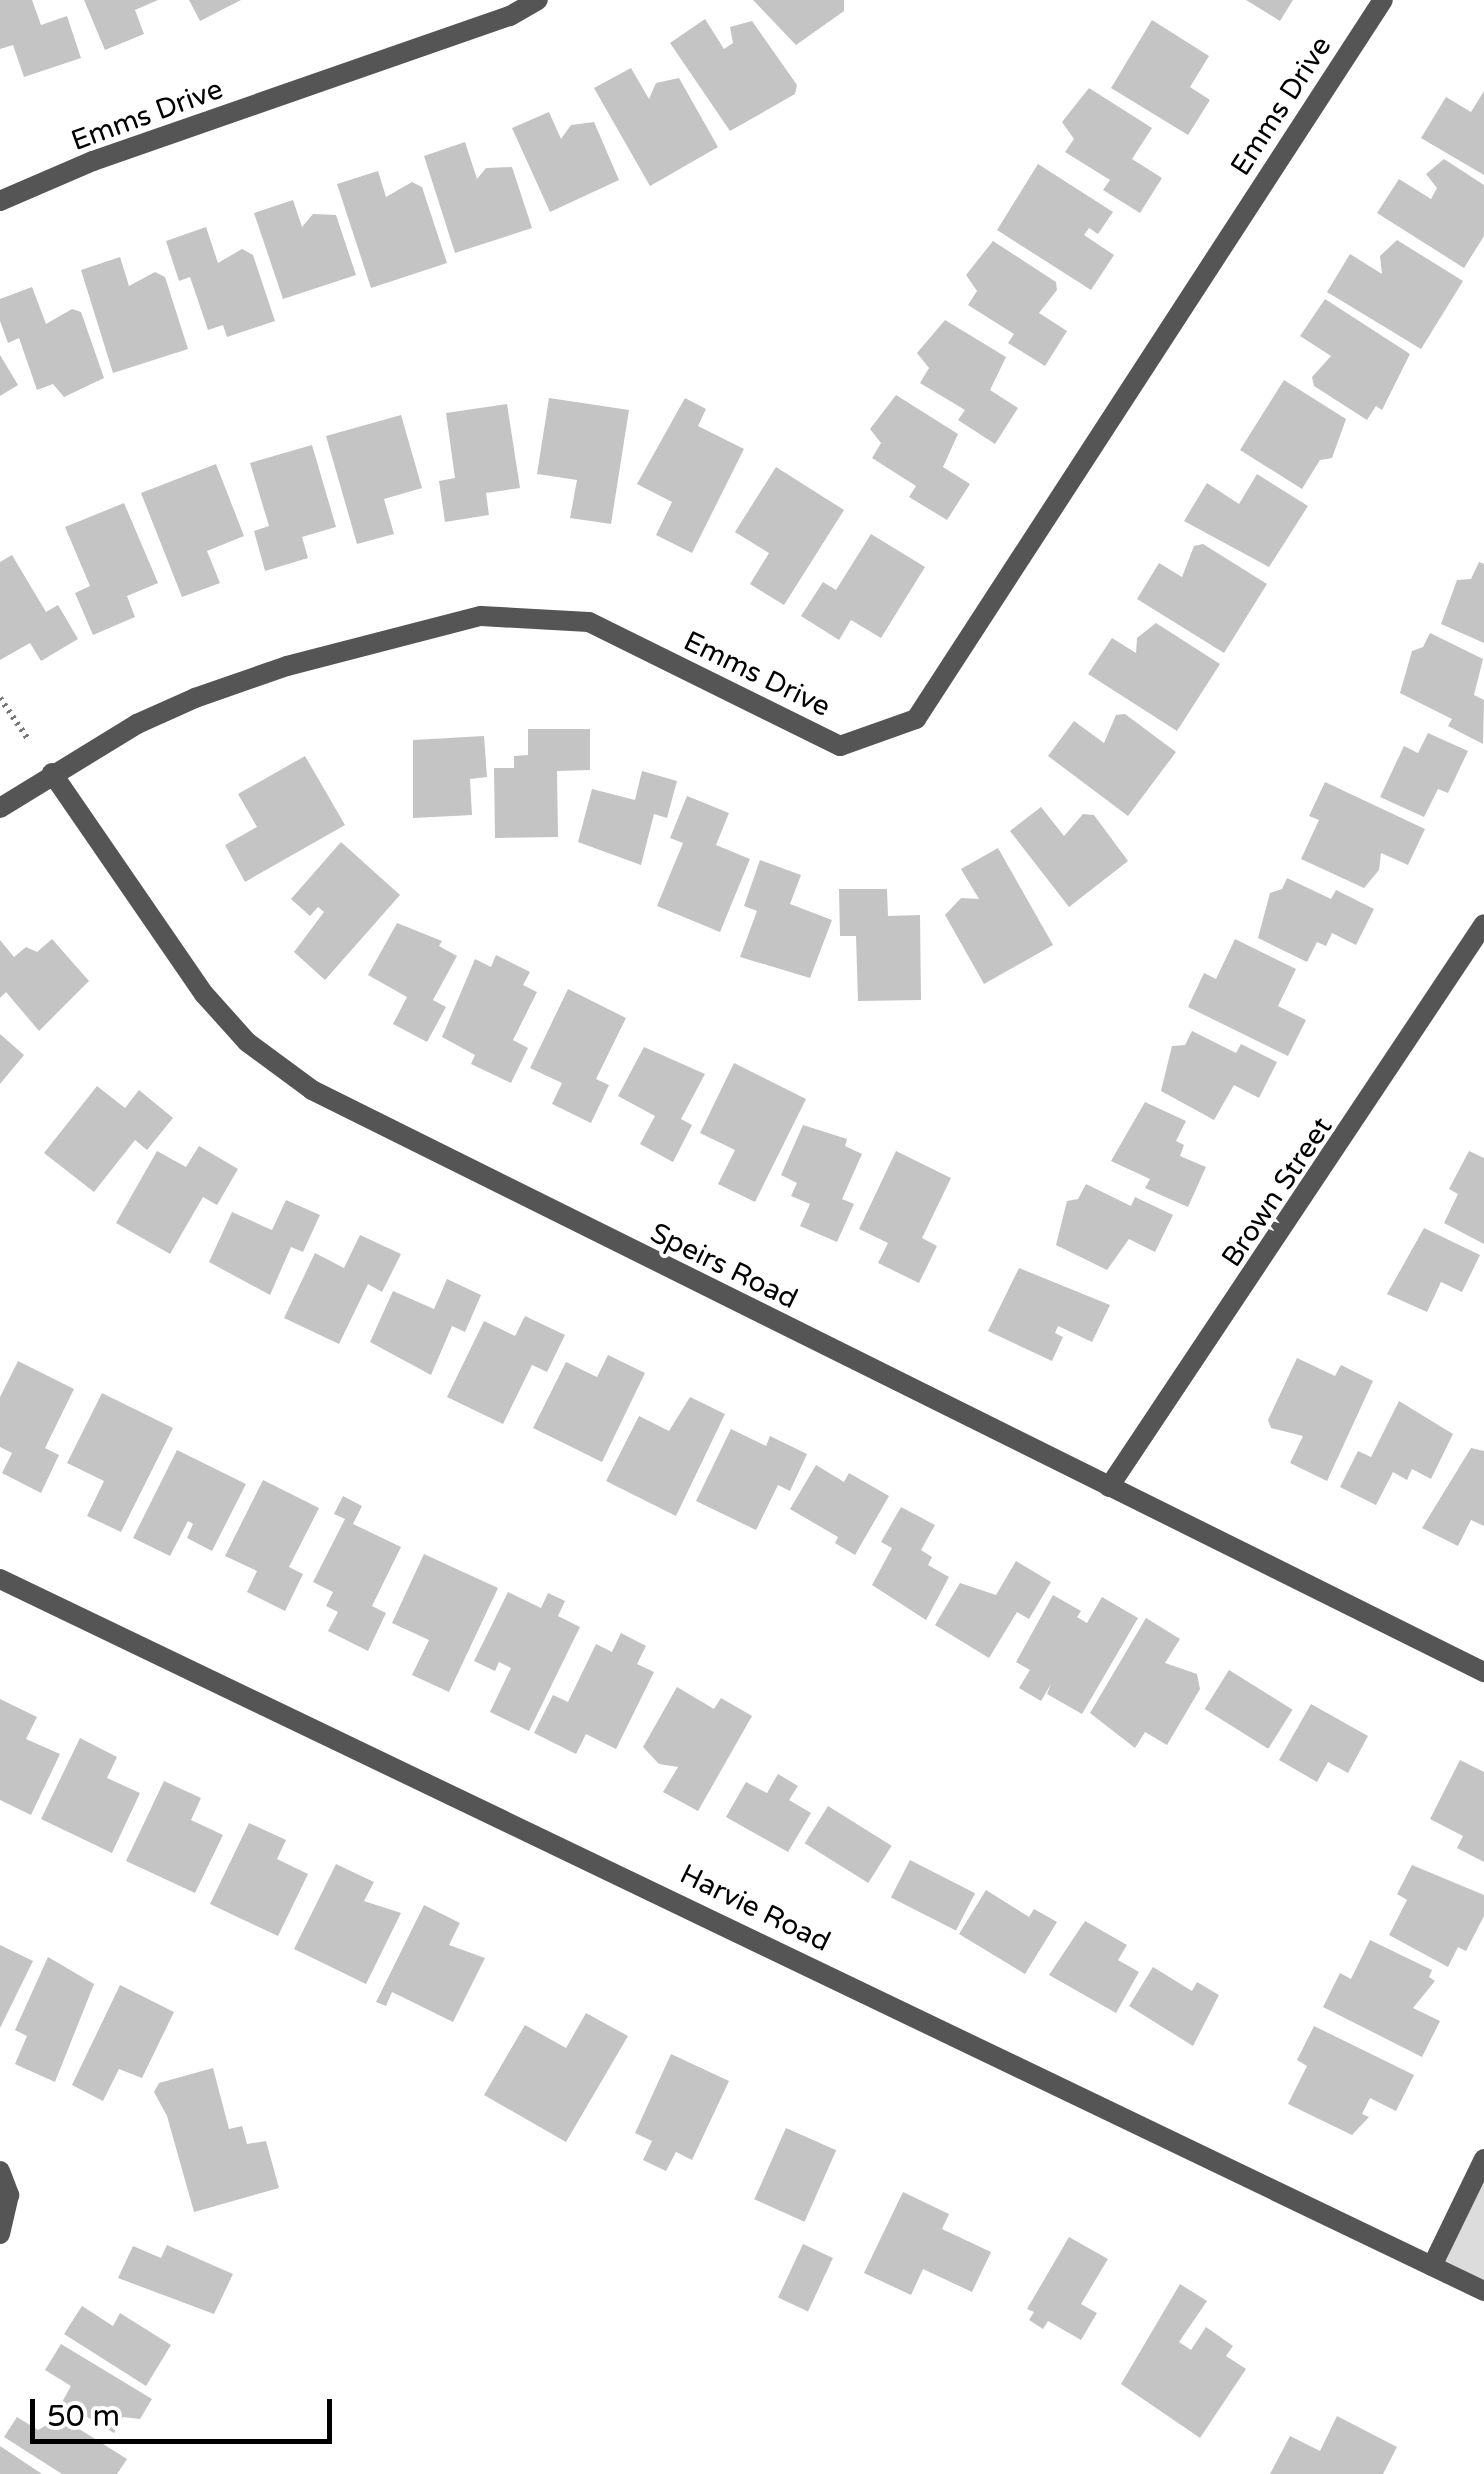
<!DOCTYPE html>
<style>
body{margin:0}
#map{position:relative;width:1484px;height:2474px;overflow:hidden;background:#fff;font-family:"Varela Round",sans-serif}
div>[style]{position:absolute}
.green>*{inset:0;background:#dcdcdc}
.building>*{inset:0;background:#c4c4c4;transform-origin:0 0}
.path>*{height:6px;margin-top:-3px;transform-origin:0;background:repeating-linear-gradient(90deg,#777 0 2.5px,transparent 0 7.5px)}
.minor>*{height:20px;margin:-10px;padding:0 10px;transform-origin:10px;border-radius:10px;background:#555}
span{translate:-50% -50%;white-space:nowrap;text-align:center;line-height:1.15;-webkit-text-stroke:8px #fff;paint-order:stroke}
.street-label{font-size:28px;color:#000}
.scale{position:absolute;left:30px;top:2399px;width:302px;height:45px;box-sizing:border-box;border:5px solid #000;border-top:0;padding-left:12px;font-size:30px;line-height:35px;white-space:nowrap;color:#000;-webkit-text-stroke:8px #fff;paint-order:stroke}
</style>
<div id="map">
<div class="green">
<i style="clip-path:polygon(1484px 2159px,1484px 2291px,1432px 2266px)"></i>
</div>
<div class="building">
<i style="clip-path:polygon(0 0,32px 0,41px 25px,67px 16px,81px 58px,24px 77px,13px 45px,0 49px)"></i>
<i style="clip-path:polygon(84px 0,158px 0,135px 10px,144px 34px,105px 50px)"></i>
<i style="clip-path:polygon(189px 0,241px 0,200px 21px)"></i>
<i style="clip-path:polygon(753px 0,844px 0,844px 11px,796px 45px)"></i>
<i style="clip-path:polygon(1246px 0,1293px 0,1280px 21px)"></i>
<i style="clip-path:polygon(705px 19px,724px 49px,733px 43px,730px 27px,752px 21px,797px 85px,795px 94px,730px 131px,670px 43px)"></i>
<i style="clip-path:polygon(1152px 20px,1209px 56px,1190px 87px,1210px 100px,1188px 135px,1111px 88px)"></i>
<i style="clip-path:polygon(631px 68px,649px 99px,656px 83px,679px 78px,718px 147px,650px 186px,594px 88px)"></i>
<i style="clip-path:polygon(1089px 88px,1152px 128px,1132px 159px,1162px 178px,1140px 213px,1103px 190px,1110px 180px,1065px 152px,1074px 139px,1062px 122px)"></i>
<i style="clip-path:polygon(1484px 91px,1484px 175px,1421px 138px,1446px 97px,1471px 112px)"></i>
<i style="clip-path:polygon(549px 112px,561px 139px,571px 125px,594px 122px,619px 180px,550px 212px,512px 128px)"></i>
<i style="clip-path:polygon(465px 142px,477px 179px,486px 168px,512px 167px,532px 228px,455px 253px,424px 156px)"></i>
<i style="clip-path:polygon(1444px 159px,1484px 185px,1484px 236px,1464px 268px,1377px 213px,1399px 179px,1431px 199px,1437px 188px,1426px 174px)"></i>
<i style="clip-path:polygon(1038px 164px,1113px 212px,1098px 234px,1089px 228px,1084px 235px,1114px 255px,1091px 290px,997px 230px)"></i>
<i style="clip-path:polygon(378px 171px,386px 197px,412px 182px,422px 187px,447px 263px,371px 288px,337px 184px)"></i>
<i style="clip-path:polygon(293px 200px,302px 227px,313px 214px,336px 215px,356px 275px,283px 299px,254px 213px)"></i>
<i style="clip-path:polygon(206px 227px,218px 263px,242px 249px,253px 255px,275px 321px,227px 337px,223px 325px,208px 330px,190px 277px,179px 281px,166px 241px)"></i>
<i style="clip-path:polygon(1397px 240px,1463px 281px,1421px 349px,1327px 292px,1350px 254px,1382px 274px,1380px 256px)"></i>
<i style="clip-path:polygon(993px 241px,1056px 282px,1057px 290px,1039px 313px,1067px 331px,1045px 366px,1008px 343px,1014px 334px,968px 305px,977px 291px,966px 275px)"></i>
<i style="clip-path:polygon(120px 257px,129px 286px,155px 272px,165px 277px,188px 349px,113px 373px,81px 270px)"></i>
<i style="clip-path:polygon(32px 287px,46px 324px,72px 309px,81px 312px,104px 378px,64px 397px,53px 384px,37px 390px,19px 338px,8px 343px,0 321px,0 299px)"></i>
<i style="clip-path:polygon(1325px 299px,1410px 354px,1382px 410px,1376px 406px,1367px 420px,1314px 386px,1312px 377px,1331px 356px,1300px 336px)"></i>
<i style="clip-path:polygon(945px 320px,1006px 357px,990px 390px,1018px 408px,995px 444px,958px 420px,965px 410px,920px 383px,929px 368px,917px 353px)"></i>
<i style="clip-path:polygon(0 355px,18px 385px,0 396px)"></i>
<i style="clip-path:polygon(1284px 380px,1346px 419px,1332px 458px,1320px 460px,1302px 489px,1240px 450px)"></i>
<i style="clip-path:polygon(896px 395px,958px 434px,943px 467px,970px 484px,947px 520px,909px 497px,916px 486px,872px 458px,881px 443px,870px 429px)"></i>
<i style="clip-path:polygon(549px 398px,629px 410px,611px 524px,570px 518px,577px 480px,537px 474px)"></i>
<i style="clip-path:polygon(685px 398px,706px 409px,698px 426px,744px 449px,692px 553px,656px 535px,672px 502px,637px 484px)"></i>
<i style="clip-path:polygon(507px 404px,520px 488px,486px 493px,489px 515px,445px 522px,439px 481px,455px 478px,446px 413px)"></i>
<i style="clip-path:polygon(401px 415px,422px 488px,384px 499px,394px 534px,357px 544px,326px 436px)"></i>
<i style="clip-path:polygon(312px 445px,336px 527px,302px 537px,308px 558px,265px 571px,254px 531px,269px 526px,250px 463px)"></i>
<i style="clip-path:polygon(216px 464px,244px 536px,207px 551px,220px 583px,182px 597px,141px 493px)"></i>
<i style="clip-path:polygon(776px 467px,844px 510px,784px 605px,750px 584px,769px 553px,735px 532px)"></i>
<i style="clip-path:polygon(1257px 474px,1308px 506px,1269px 567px,1184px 521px,1207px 483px,1239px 504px)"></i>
<i style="clip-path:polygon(124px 503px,158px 583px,127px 596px,135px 617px,93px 635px,75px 593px,90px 586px,65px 527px)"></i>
<i style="clip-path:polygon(871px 534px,925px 567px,881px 638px,851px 620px,839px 640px,801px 616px,823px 582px,836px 590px)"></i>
<i style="clip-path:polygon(1203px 544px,1267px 584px,1224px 653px,1137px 599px,1159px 563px,1182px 577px,1194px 546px)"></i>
<i style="clip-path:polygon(12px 555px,46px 612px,58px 605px,78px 639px,41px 661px,30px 643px,0 660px,0 562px)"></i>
<i style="clip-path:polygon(1479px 562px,1484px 564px,1484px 643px,1441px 624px,1457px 580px,1471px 579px)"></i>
<i style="clip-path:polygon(1156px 623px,1220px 664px,1177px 731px,1088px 674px,1112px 638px,1136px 653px,1137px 638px)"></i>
<i style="clip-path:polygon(1430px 633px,1483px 659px,1474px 695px,1484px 700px,1483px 744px,1448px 726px,1452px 719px,1400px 693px,1412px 651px,1423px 647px)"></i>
<i style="clip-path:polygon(1125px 714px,1176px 752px,1128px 816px,1048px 756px,1074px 721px,1104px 743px,1116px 715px)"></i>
<i style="clip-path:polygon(528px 729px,590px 729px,590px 770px,557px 771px,558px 837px,495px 838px,494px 768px,514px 768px,514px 756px,528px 755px)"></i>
<i style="clip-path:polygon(1428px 733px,1468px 751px,1448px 793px,1438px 789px,1424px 817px,1380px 797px,1404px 746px,1418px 753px)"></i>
<i style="clip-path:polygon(484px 736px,487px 777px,470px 779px,472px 815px,413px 818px,413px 740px)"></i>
<i style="clip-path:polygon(305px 756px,345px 825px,245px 882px,225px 845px,257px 827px,238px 794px)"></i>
<i style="clip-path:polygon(642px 771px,677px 781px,667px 818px,654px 814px,641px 865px,578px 842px,592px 789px,635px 800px)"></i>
<i style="clip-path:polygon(1325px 782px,1425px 829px,1408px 865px,1381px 853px,1379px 870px,1364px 888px,1301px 859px,1319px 820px,1309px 816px)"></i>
<i style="clip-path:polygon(687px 796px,729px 813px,716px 845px,750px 859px,720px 932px,657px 906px,683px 843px,670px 838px)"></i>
<i style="clip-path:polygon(1041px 807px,1064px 836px,1083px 814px,1094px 815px,1128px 861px,1069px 907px,1010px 831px)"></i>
<i style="clip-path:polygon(341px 842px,400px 895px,325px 980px,294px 952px,324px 912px,318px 907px,310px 916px,291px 899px)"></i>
<i style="clip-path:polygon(998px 848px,1053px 945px,984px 984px,945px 915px,961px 898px,979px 899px,961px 869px)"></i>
<i style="clip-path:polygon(760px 860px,801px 875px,790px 904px,832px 920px,810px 978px,740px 957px,757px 911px,744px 906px)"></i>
<i style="clip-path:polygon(1287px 878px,1331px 899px,1336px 890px,1374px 909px,1356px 945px,1332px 933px,1326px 946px,1317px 942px,1307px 962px,1258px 938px,1270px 893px,1282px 889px)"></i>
<i style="clip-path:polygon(839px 889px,887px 889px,888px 916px,920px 915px,921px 1000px,858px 1001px,856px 936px,840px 936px)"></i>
<i style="clip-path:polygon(397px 923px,442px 941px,439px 946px,457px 956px,433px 1000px,446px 1007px,427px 1042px,393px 1024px,407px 997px,368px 975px)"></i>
<i style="clip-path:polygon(52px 939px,89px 981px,39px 1031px,6px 992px,0 998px,0 940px,14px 957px,26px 947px,37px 952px)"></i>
<i style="clip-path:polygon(1235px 939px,1296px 969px,1278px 1006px,1306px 1020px,1288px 1056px,1188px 1007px,1204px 973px,1216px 979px)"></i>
<i style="clip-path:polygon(496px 955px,530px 972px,523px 985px,537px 992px,513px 1040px,528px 1048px,511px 1083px,471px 1064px,475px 1055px,442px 1037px,475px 959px,491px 967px)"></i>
<i style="clip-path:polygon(568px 989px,626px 1018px,596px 1079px,609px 1085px,591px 1123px,552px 1104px,562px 1083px,530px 1068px)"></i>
<i style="clip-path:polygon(1192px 1031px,1236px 1053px,1241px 1044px,1277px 1062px,1259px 1098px,1234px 1085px,1214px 1120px,1161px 1091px,1172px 1046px,1185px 1045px)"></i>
<i style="clip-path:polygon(0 1034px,24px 1055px,0 1084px)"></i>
<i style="clip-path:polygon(644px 1047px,705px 1074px,681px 1119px,692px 1125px,673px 1162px,640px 1144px,655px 1116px,618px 1096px)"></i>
<i style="clip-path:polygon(734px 1063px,806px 1099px,755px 1202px,718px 1184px,735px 1150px,700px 1133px)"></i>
<i style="clip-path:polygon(97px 1086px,125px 1108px,139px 1090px,173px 1118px,147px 1150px,135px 1140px,94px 1192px,44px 1153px)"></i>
<i style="clip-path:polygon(1145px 1102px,1186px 1121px,1176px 1141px,1184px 1145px,1180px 1156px,1206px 1167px,1188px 1207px,1145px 1188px,1150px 1179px,1111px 1161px)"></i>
<i style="clip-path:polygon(803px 1125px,847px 1139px,845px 1146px,862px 1154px,842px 1199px,854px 1204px,837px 1242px,800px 1226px,810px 1204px,791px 1196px,797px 1183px,781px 1175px)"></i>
<i style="clip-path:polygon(199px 1146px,238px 1169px,217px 1205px,203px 1197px,170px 1254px,116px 1223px,157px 1151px,186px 1167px)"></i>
<i style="clip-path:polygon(896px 1151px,951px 1178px,922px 1238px,937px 1246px,919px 1283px,878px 1263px,888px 1243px,859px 1229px)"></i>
<i style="clip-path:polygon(1469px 1151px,1484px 1158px,1484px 1244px,1444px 1223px,1458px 1194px,1449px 1189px)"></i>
<i style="clip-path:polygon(1086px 1184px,1131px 1206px,1135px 1197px,1173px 1215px,1155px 1252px,1129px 1239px,1107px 1270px,1056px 1245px,1067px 1201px,1078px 1199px)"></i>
<i style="clip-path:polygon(286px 1200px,320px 1215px,303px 1252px,291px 1247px,270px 1295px,209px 1262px,232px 1212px,272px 1230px)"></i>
<i style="clip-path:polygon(1424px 1228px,1480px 1255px,1462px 1292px,1441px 1282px,1427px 1312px,1387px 1294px)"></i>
<i style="clip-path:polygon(360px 1235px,401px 1254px,382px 1292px,368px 1284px,339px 1344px,284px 1318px,315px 1253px,344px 1268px)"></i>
<i style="clip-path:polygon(1019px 1268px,1110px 1305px,1092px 1342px,1058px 1326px,1055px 1333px,1063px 1337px,1052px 1361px,988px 1331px)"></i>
<i style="clip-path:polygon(447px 1279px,481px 1295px,465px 1332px,452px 1326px,431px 1375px,370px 1342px,393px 1291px,434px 1309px)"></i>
<i style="clip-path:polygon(525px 1316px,565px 1335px,547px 1372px,532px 1365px,503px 1424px,447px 1397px,484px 1321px,515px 1336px)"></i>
<i style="clip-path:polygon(608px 1355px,645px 1373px,602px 1462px,533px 1428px,566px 1362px,597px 1377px)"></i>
<i style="clip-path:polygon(1297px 1358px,1335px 1376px,1341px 1365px,1373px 1381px,1327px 1481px,1290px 1463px,1303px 1436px,1271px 1428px,1268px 1420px)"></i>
<i style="clip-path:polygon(18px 1361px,74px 1389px,45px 1448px,59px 1455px,41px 1493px,2px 1473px,12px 1453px,0 1447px,0 1397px)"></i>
<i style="clip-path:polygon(102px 1393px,173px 1428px,121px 1532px,87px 1516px,104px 1481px,67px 1463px)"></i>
<i style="clip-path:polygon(690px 1397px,725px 1414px,676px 1516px,606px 1481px,639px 1416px,669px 1431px)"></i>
<i style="clip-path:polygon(1399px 1401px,1453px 1434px,1431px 1479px,1412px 1469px,1407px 1480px,1393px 1472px,1376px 1505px,1340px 1487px,1358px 1451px,1371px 1457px)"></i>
<i style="clip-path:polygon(731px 1429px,766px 1446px,770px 1436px,807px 1454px,790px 1491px,778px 1485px,756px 1530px,696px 1501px)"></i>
<i style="clip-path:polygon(1471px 1448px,1484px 1451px,1484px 1526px,1471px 1520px,1458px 1546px,1422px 1528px)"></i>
<i style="clip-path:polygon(177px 1450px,246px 1484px,212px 1551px,187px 1538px,193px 1524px,188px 1521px,170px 1556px,133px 1538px)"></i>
<i style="clip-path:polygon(816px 1465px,844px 1482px,849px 1473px,889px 1496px,855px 1555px,835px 1543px,838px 1537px,790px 1509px)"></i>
<i style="clip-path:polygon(263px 1480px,319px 1508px,289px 1567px,303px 1574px,285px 1611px,247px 1592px,257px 1571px,225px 1556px)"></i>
<i style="clip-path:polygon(343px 1496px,362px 1506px,353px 1524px,401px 1547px,372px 1606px,386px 1613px,368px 1651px,328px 1631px,338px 1612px,326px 1606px,333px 1592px,313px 1582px,345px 1519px,334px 1514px)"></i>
<i style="clip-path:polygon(901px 1507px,935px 1525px,921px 1550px,932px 1557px,928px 1565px,949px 1577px,926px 1620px,872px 1585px,892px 1548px,881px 1542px)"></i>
<i style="clip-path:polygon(424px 1554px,498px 1588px,449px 1692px,412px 1675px,429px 1640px,392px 1623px)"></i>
<i style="clip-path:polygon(1016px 1561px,1051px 1582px,1029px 1619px,1017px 1612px,989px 1658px,935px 1625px,960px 1583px,996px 1595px)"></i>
<i style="clip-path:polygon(508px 1592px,541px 1608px,548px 1593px,565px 1601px,558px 1616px,580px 1627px,529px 1731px,490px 1712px,511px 1668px,499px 1662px,495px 1671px,474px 1661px)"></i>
<i style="clip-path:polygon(1053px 1595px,1081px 1611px,1077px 1617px,1087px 1623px,1102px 1597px,1138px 1618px,1082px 1714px,1047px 1694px,1051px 1684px,1041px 1701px,1019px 1688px,1030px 1670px,1016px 1662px)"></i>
<i style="clip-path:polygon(1146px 1618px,1180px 1639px,1165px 1663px,1197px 1674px,1200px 1689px,1167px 1745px,1145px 1732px,1135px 1748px,1090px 1713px)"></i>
<i style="clip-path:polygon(621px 1633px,646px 1646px,637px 1664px,654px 1672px,616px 1749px,586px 1734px,576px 1754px,534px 1733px,553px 1695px,568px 1702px,596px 1644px,612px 1652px)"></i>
<i style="left:1229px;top:1670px;width:75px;height:46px;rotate:32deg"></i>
<i style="clip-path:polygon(677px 1687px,714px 1709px,721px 1698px,752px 1716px,698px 1811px,663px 1792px,678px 1767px,659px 1764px,643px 1747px)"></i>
<i style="clip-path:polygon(0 1699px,37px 1717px,26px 1739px,60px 1754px,31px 1815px,0 1800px)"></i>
<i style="clip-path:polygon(1311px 1704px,1368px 1736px,1348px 1773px,1328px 1762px,1317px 1782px,1279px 1760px)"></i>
<i style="clip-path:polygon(80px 1738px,117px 1757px,107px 1778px,140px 1793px,112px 1853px,41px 1819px)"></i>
<i style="clip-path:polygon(1460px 1760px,1484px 1772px,1484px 1862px,1457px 1848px,1463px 1836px,1430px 1819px)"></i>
<i style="clip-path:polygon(778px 1774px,798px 1786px,789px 1800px,811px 1813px,788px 1852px,726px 1817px,746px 1782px,767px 1793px)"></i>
<i style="clip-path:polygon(164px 1781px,201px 1798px,191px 1820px,223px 1835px,195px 1893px,126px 1861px)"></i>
<i style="left:828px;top:1806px;width:75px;height:44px;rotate:32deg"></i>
<i style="clip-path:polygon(249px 1823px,286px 1840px,277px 1859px,308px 1874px,278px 1936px,210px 1904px)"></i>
<i style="left:910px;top:1860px;width:73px;height:42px;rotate:27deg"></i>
<i style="clip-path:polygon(336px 1864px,374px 1882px,364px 1901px,401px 1913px,366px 1984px,294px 1949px)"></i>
<i style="clip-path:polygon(1412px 1865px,1484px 1895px,1484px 1916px,1466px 1951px,1458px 1947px,1448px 1967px,1389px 1935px,1407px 1900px,1397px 1894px)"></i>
<i style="clip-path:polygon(986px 1890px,1029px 1917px,1034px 1909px,1057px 1922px,1025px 1974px,959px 1934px)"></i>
<i style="clip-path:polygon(424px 1905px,460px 1923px,449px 1945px,485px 1958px,453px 2022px,392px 1992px,386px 2006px,376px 2002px)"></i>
<i style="clip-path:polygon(1085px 1921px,1127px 1945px,1118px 1960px,1139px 1972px,1116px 2013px,1049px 1975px)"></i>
<i style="clip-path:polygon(1370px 1940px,1432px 1970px,1429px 1977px,1435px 1981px,1413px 2008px,1440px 2021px,1422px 2057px,1323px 2007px,1340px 1973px,1351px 1979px)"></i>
<i style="clip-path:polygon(0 1945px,33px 1961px,0 2028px)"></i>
<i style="clip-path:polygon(48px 1957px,94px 1984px,55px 2082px,15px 2064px,27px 2036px,15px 2030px)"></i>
<i style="clip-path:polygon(1153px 1967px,1192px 1991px,1197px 1982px,1219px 1995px,1193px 2046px,1129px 2006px)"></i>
<i style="clip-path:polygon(120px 1985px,174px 2012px,142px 2078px,119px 2069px,103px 2101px,72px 2085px)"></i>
<i style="clip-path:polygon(586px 2013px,628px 2036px,566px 2142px,484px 2095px,525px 2025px,566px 2048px)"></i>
<i style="clip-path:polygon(1314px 2026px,1414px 2075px,1396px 2111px,1370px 2098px,1362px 2114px,1369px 2117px,1352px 2135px,1288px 2104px,1307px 2066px,1297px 2060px)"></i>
<i style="clip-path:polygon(671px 2054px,729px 2081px,692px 2160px,676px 2152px,666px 2171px,643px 2160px,652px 2141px,635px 2133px)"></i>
<i style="clip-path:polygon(213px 2068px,229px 2129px,242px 2126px,247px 2144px,266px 2141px,279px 2188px,194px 2212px,167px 2116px,154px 2092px,159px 2083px)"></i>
<i style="left:786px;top:2128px;width:55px;height:78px;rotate:24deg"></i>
<i style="clip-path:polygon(903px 2192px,949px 2214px,942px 2229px,991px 2252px,972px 2292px,923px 2269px,911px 2295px,864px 2273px)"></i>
<i style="clip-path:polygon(1069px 2237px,1108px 2259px,1081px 2304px,1097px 2313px,1081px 2340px,1048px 2321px,1043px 2329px,1029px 2320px,1034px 2312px,1027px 2309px)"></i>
<i style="left:803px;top:2244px;width:33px;height:59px;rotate:25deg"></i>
<i style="clip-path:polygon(167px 2245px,233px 2274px,214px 2314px,118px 2278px,133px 2246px,161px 2258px)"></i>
<i style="clip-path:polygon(1180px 2284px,1207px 2301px,1179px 2342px,1191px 2350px,1206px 2327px,1233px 2346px,1226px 2356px,1246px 2369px,1200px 2438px,1121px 2384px)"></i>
<i style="clip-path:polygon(82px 2306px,113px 2326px,120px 2313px,171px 2345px,146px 2386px,64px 2334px)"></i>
<i style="clip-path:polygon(61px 2344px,152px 2399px,140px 2419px,123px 2417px,114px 2433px,62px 2402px,71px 2386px,45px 2370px)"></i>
<i style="clip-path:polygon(1337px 2416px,1397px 2447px,1383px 2474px,1270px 2474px,1290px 2436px,1320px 2451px)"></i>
<i style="clip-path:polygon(17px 2417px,38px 2430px,60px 2417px,127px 2459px,117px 2474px,62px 2474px,4px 2437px)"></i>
<i style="clip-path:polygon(0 2446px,42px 2474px,0 2474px)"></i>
</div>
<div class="path">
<i style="left:0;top:698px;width:50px;rotate:55.7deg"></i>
</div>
<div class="minor">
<i style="left:0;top:201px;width:101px;rotate:-23.3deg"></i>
<i style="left:93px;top:161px;width:441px;rotate:-19.2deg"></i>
<i style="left:510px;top:16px;width:32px;rotate:-30deg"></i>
<i style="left:52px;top:773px;width:268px;rotate:55.5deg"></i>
<i style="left:204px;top:994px;width:64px;rotate:48.1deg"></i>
<i style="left:247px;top:1042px;width:81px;rotate:36.4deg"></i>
<i style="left:312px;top:1090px;width:1309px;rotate:26.41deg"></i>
<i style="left:0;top:808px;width:161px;rotate:-31.5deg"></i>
<i style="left:137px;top:724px;width:64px;rotate:-24.1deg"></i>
<i style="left:195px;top:698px;width:97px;rotate:-19.2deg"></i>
<i style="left:287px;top:666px;width:200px;rotate:-14.5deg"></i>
<i style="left:481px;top:616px;width:108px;rotate:3.2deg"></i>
<i style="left:589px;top:622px;width:280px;rotate:26.3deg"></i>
<i style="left:840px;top:746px;width:81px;rotate:-19.6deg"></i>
<i style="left:916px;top:719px;width:857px;rotate:-57deg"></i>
<i style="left:1109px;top:1487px;width:676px;rotate:-56.33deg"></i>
<i style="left:0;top:1579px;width:1646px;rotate:25.63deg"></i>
<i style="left:0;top:2171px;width:26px;rotate:69deg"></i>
<i style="left:9px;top:2195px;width:40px;rotate:103deg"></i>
<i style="left:1432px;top:2266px;width:119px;rotate:-64.1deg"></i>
</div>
<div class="street-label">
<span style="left:1281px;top:106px;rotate:-57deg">Emms Drive</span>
<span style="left:147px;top:115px;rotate:-20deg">Emms Drive</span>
<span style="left:757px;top:674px;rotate:26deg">Emms Drive</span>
<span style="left:1277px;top:1192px;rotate:-56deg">Brown Street</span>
<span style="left:724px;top:1266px;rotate:26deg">Speirs Road</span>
<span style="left:755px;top:1908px;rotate:26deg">Harvie Road</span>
</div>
<div class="scale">50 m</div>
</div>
